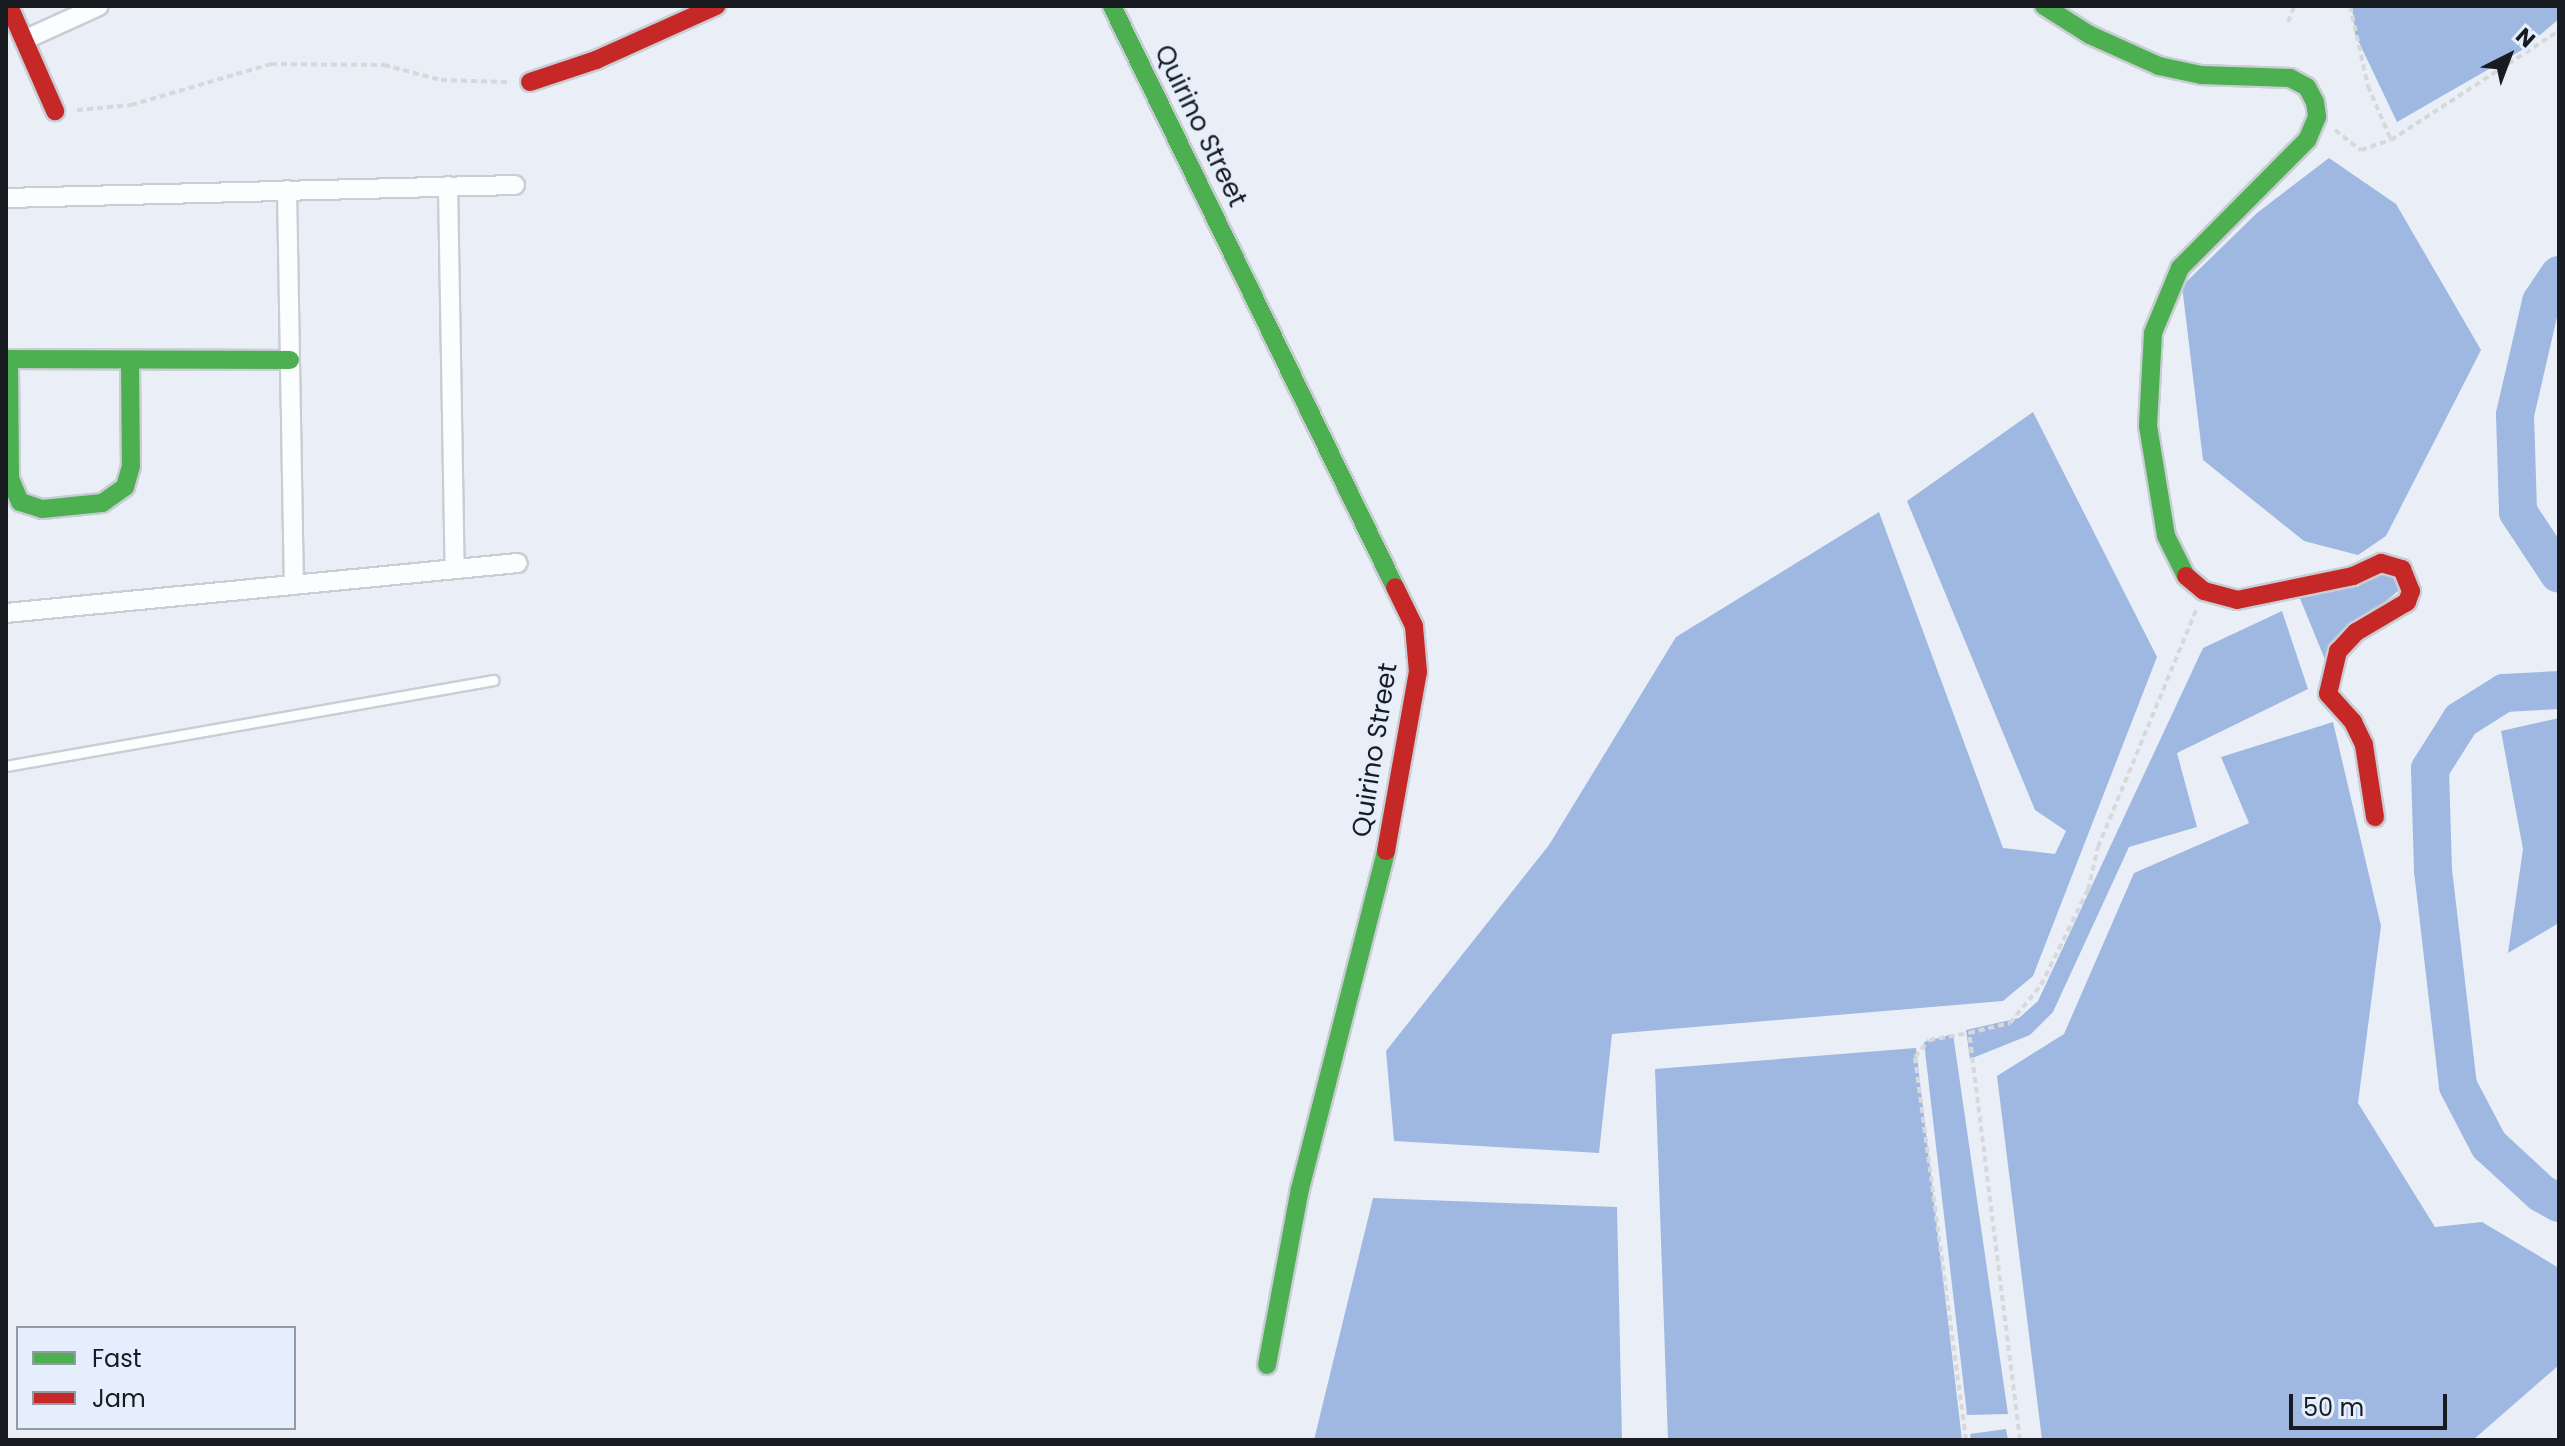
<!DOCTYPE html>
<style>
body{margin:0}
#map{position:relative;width:2565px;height:1446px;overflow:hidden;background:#eaeff7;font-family:Poppins,sans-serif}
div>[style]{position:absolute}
.water>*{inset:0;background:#9eb8e1}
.river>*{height:38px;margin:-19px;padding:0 19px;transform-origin:19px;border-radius:19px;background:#9eb8e1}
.path>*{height:4px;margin-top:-2px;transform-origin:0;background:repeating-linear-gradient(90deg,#d6d8da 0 6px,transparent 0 10px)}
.roads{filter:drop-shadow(2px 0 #c9cdd4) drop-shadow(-2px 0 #c9cdd4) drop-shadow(0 2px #c9cdd4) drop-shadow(0 -2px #c9cdd4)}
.lane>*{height:9px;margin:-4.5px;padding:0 4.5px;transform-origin:4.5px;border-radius:4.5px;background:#fcfdfe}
.street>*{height:18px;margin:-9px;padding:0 9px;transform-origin:9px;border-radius:9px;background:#fcfdfe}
.fast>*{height:18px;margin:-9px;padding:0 9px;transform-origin:9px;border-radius:9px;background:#4caf50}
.jam>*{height:18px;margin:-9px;padding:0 9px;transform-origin:9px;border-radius:9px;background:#c62828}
span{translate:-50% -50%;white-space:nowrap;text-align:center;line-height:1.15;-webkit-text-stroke:6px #e5eefc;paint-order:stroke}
.street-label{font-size:26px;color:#181b20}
.frame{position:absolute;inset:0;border:8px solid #181b20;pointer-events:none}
.legend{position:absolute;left:16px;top:1326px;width:280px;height:104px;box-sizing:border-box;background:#e5eefc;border:2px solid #939aa4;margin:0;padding:10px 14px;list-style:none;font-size:24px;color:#181b20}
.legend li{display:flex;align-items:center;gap:16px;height:40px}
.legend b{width:40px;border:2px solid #939aa4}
.north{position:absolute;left:2469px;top:16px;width:80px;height:80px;-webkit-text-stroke:6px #e5eefc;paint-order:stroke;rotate:42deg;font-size:22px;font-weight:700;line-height:32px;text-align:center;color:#181b20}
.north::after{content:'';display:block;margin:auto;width:28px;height:36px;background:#181b20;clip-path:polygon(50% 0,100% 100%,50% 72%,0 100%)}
.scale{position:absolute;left:2289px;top:1394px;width:158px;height:36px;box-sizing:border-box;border:4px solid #181b20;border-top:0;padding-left:10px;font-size:24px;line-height:28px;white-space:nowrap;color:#181b20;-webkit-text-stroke:6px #e5eefc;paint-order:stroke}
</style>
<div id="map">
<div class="water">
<i style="clip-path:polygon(2352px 6px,2559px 6px,2559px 19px,2522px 50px,2397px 122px,2355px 34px)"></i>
<i style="clip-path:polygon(2329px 158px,2396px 204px,2481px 350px,2386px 536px,2358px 555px,2304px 541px,2203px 460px,2182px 286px,2257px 213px)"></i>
<i style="clip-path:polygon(2033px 412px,2157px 657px,2033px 976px,2003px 1001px,1612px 1034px,1599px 1153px,1394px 1141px,1386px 1051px,1549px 845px,1676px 637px,1879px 512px,2003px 848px,2055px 854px,2066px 831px,2035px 810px,1907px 501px)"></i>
<i style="clip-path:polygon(2385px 564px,2403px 587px,2359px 623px,2328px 667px,2292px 579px)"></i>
<i style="clip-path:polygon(2282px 611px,2308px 689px,2177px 753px,2197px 827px,2129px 847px,2053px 1012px,2030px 1035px,1970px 1059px,1966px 1030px,2019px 1018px,2038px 1001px,2203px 648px)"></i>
<i style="clip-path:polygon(2559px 718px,2559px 923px,2508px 953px,2523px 849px,2501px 731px)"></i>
<i style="clip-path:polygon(2333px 722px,2381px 926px,2358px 1103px,2435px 1227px,2482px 1222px,2559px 1268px,2559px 1365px,2473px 1440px,2042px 1440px,1997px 1076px,2064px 1034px,2134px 873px,2249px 823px,2221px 757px)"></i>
<i style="clip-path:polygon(1953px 1034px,2008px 1414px,1967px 1415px,1924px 1042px)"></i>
<i style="clip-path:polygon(1916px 1048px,1962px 1440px,1668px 1440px,1655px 1069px)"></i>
<i style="clip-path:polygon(1373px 1198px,1617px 1207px,1622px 1440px,1314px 1440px)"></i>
<i style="clip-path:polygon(2006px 1429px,2008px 1440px,1971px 1440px,1970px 1434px)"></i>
</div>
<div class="river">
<i style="left:2559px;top:275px;width:32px;rotate:124deg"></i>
<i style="left:2541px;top:302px;width:116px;rotate:103deg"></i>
<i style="left:2515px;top:415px;width:97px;rotate:88.2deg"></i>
<i style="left:2518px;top:512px;width:74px;rotate:56.5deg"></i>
<i style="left:2559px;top:690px;width:55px;rotate:176.9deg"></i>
<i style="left:2504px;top:693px;width:51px;rotate:147.9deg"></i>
<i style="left:2461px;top:720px;width:58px;rotate:122.3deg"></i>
<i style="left:2430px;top:769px;width:101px;rotate:88.3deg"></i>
<i style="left:2433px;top:870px;width:217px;rotate:83.4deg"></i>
<i style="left:2458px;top:1086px;width:67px;rotate:62.3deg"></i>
<i style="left:2489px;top:1145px;width:71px;rotate:42.7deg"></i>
<i style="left:2541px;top:1193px;width:21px;rotate:29deg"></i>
</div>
<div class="path">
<i style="left:2350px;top:6px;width:82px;rotate:77.3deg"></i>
<i style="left:2368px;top:86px;width:59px;rotate:66.9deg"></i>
<i style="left:2391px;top:140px;width:200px;rotate:-33deg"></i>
<i style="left:2288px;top:22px;width:17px;rotate:-69deg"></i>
<i style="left:77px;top:110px;width:54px;rotate:-5.3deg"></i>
<i style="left:131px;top:105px;width:146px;rotate:-16.3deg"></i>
<i style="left:271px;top:64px;width:113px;rotate:0.5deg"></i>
<i style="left:384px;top:65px;width:59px;rotate:14.7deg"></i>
<i style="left:441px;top:80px;width:66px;rotate:1.7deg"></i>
<i style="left:2335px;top:130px;width:33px;rotate:38deg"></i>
<i style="left:2361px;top:150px;width:31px;rotate:-19deg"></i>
<i style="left:1966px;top:1440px;width:386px;rotate:-97.6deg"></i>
<i style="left:1915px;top:1057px;width:22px;rotate:-51deg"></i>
<i style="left:1929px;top:1040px;width:41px;rotate:-9.9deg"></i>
<i style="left:2020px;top:1440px;width:410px;rotate:-97.1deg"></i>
<i style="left:1969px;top:1033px;width:42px;rotate:-13.7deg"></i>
<i style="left:2010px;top:1023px;width:49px;rotate:-50.8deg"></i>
<i style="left:2041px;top:985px;width:106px;rotate:-63.7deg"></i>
<i style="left:2088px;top:890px;width:44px;rotate:-76.9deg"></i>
<i style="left:2098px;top:847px;width:259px;rotate:-67.5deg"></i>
</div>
<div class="roads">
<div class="lane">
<i style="left:6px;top:766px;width:495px;rotate:-10deg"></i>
</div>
<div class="street">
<i style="left:24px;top:40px;width:82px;rotate:-24.4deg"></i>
<i style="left:448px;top:186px;width:382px;rotate:89deg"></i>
<i style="left:287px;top:190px;width:392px;rotate:89deg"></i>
<i style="left:6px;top:198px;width:509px;rotate:-1.46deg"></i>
<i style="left:6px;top:613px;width:514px;rotate:-5.58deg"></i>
</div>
<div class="fast">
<i style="left:1112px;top:6px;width:646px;rotate:64.03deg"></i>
<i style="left:2044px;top:6px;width:54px;rotate:32.2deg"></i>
<i style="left:2090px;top:35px;width:76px;rotate:24.2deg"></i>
<i style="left:2159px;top:66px;width:43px;rotate:12.1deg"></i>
<i style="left:2201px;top:75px;width:89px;rotate:1.9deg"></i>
<i style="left:2290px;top:78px;width:19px;rotate:28deg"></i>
<i style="left:2307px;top:87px;width:17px;rotate:62deg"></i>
<i style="left:2315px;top:102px;width:15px;rotate:82deg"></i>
<i style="left:2317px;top:117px;width:25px;rotate:113deg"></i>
<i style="left:2307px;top:140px;width:180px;rotate:134.8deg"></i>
<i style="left:2180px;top:268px;width:70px;rotate:112.6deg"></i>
<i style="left:2153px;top:333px;width:93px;rotate:93.1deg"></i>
<i style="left:2148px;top:426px;width:111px;rotate:80.7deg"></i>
<i style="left:2166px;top:536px;width:45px;rotate:63.4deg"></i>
<i style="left:130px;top:360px;width:106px;rotate:89.5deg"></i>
<i style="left:131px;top:466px;width:22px;rotate:106deg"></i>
<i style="left:125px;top:487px;width:28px;rotate:145deg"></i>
<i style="left:102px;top:503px;width:60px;rotate:174.3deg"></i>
<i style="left:42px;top:509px;width:23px;rotate:-162deg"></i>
<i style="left:20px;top:502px;width:25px;rotate:-113deg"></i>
<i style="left:10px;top:479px;width:120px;rotate:-90.5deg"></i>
<i style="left:9px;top:359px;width:281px;rotate:0.2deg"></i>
<i style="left:1267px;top:1365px;width:179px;rotate:-79.4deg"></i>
<i style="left:1300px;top:1189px;width:349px;rotate:-75.7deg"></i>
</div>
<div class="jam">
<i style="left:9px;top:6px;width:115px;rotate:66.3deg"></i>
<i style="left:530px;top:82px;width:70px;rotate:-18.4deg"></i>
<i style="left:596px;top:60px;width:132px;rotate:-24.2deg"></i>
<i style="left:2186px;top:576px;width:23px;rotate:40deg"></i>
<i style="left:2204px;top:591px;width:34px;rotate:15deg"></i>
<i style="left:2237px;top:600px;width:118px;rotate:-11.7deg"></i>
<i style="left:2353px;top:576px;width:31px;rotate:-25deg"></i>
<i style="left:2381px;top:563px;width:22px;rotate:16deg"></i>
<i style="left:2402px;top:569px;width:24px;rotate:68deg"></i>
<i style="left:2411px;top:591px;width:12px;rotate:110deg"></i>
<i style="left:2407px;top:602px;width:59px;rotate:149.5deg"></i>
<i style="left:2356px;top:632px;width:26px;rotate:133deg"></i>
<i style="left:2338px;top:651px;width:44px;rotate:103.1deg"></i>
<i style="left:2328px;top:694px;width:38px;rotate:48deg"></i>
<i style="left:2353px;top:722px;width:25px;rotate:64deg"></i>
<i style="left:2364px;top:745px;width:73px;rotate:81.3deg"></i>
<i style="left:1386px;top:851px;width:182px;rotate:-79.9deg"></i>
<i style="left:1418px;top:672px;width:46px;rotate:-95deg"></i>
<i style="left:1414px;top:626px;width:43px;rotate:-116deg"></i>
</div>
</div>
<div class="street-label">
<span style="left:1200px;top:126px;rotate:64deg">Quirino Street</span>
<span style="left:1375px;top:750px;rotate:-81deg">Quirino Street</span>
</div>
<div class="frame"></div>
<ul class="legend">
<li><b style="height:10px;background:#4caf50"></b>Fast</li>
<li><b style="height:10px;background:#c62828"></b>Jam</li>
</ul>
<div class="north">N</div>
<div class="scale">50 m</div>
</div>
